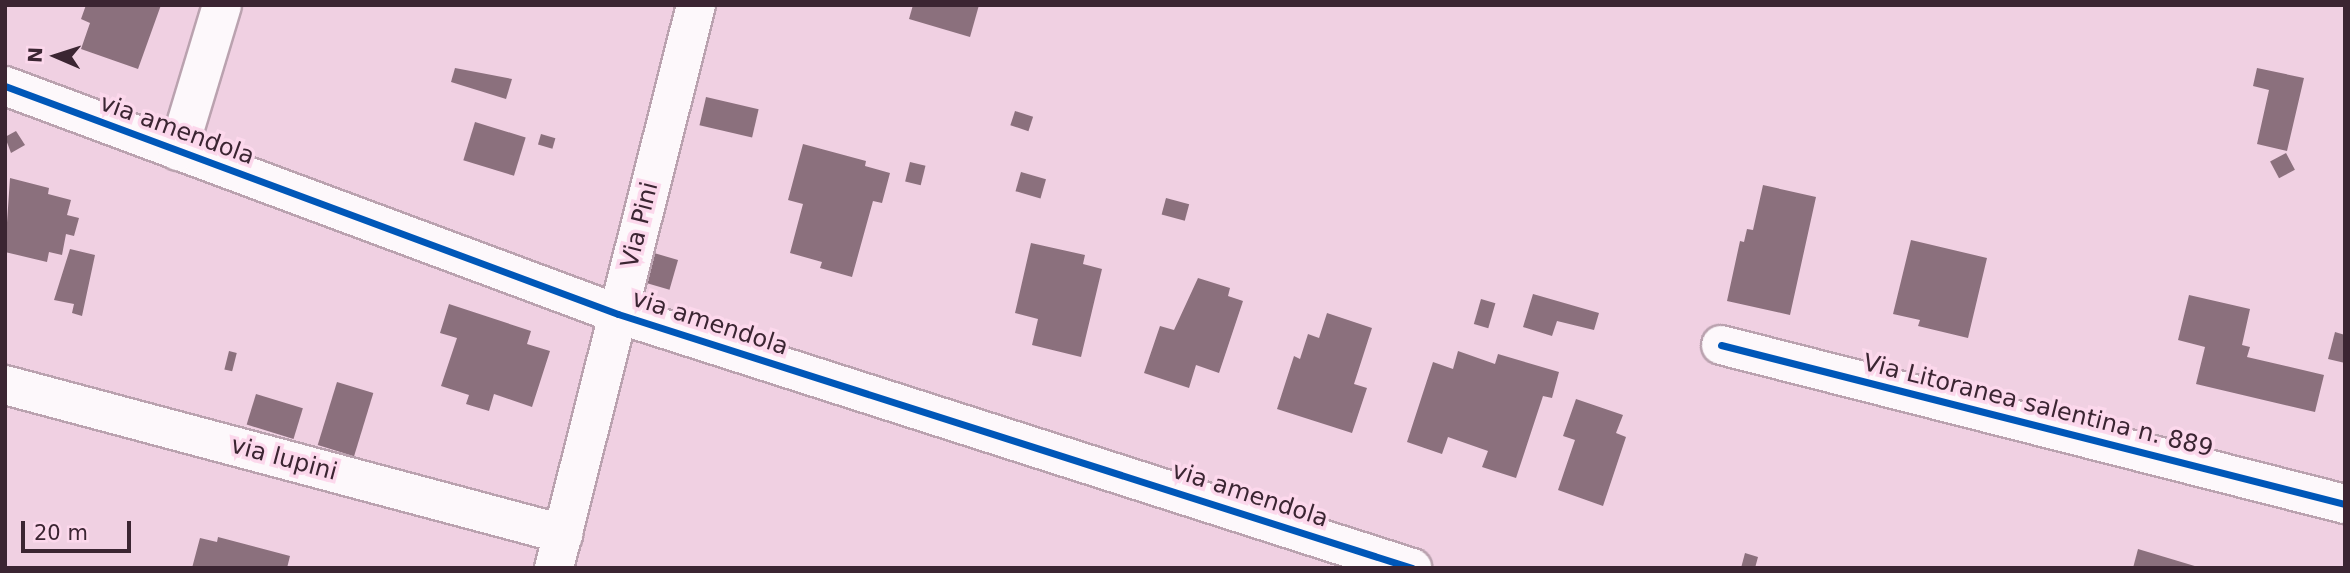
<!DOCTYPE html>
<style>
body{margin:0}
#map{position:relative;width:2350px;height:573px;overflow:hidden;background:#f0d0e2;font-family:"DejaVu Sans",sans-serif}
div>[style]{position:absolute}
.building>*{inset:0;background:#8b707d;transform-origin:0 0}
.roads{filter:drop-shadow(2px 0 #baa2af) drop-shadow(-2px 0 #baa2af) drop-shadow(0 2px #baa2af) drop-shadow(0 -2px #baa2af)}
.minor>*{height:38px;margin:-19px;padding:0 19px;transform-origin:19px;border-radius:19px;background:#fdf8fb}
.cycleway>*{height:7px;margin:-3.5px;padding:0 3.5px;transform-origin:3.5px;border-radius:3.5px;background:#0057b8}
span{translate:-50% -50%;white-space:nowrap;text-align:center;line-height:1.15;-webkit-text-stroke:7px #fcd8ec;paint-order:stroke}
.street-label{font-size:24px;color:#3b2532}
.frame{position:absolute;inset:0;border:7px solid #3b2532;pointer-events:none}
.north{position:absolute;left:21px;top:21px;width:70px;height:70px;-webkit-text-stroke:5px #fcd8ec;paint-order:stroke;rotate:273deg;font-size:19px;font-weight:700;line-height:28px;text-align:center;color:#3b2532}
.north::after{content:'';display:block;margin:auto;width:24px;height:32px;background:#3b2532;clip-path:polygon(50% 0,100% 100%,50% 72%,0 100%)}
.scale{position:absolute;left:21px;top:521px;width:110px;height:32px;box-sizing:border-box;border:4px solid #3b2532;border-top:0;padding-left:9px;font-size:21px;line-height:24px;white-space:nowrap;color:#3b2532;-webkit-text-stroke:5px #fcd8ec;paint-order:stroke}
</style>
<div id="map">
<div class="building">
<i style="clip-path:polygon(86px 5px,161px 5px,138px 69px,81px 49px,90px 23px,81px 19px)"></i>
<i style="clip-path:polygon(913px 5px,979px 5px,970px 37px,909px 19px)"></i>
<i style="clip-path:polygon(455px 68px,512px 79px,506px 99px,451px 82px)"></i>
<i style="clip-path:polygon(2257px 68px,2304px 78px,2287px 151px,2257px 144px,2269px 90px,2253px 86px)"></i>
<i style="left:706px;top:97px;width:54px;height:29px;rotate:13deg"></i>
<i style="left:1015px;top:111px;width:19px;height:15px;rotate:18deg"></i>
<i style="left:475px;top:122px;width:53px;height:40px;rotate:17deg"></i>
<i style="clip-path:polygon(16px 131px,25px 145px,11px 153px,5px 137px)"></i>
<i style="left:541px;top:134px;width:15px;height:11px;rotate:16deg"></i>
<i style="clip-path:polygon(803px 144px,866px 161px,865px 166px,890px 173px,882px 203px,873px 201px,852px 277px,820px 268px,822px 262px,790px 253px,803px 204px,788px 200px)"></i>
<i style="left:2286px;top:153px;width:19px;height:18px;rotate:62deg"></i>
<i style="left:910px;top:162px;width:16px;height:20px;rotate:14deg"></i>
<i style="left:1021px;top:172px;width:26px;height:20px;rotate:16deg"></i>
<i style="clip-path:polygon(10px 178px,49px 188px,48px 194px,71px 200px,67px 215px,79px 218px,74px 236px,66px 234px,62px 255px,49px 252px,47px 262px,5px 252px)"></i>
<i style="clip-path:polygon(1763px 185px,1816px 197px,1790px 315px,1727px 301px,1740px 241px,1744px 242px,1747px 229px,1753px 230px)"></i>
<i style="left:1166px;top:198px;width:24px;height:17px;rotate:15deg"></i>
<i style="clip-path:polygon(1911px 240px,1987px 258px,1968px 338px,1918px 326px,1920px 320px,1893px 314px)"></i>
<i style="clip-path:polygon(1031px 243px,1085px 255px,1083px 264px,1102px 269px,1081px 357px,1032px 345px,1038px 319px,1015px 313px)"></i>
<i style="clip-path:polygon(70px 249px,95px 255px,82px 316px,72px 313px,74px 304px,54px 300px)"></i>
<i style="left:654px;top:253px;width:25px;height:31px;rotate:16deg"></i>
<i style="clip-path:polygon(1198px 278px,1230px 288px,1228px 296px,1243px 301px,1219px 373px,1196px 365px,1189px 388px,1144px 373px,1160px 326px,1174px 330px)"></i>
<i style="clip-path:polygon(1533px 294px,1599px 313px,1594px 330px,1557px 321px,1552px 336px,1523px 327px)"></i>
<i style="clip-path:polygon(2189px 295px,2250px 309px,2242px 345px,2250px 347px,2247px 357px,2324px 375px,2315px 412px,2196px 384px,2205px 347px,2178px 340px)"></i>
<i style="left:1481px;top:299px;width:15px;height:26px;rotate:16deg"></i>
<i style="clip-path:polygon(449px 304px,531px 331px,527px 344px,550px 351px,532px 407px,494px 394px,489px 411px,466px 404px,469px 395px,441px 386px,457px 338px,440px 333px)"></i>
<i style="clip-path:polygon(1327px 313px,1372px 328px,1354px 384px,1367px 388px,1352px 433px,1277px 409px,1294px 356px,1300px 359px,1308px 334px,1319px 338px)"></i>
<i style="clip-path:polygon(2335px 332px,2345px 335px,2345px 363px,2328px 359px)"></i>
<i style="left:229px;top:351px;width:8px;height:19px;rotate:14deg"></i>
<i style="clip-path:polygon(1458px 351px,1495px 364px,1498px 354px,1559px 372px,1552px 398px,1543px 396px,1516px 478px,1482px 467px,1488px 451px,1448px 437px,1442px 454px,1407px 442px,1433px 362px,1453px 369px)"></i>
<i style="left:337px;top:382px;width:38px;height:66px;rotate:17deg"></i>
<i style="left:256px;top:394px;width:49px;height:32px;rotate:17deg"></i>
<i style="clip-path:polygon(1576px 399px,1623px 415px,1616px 433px,1626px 437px,1603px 506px,1558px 490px,1575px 440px,1563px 436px)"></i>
<i style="clip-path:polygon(218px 537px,290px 556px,287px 568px,192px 568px,200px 538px,217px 542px)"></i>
<i style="clip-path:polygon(2138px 549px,2198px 567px,2198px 568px,2133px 568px)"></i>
<i style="clip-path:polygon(1745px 553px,1758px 557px,1755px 568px,1741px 568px)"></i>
</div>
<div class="roads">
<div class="minor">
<i style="left:5px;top:86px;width:654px;rotate:20.4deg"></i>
<i style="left:618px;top:314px;width:834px;rotate:17.74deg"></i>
<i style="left:178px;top:151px;width:152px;rotate:-73.2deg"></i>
<i style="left:1721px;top:345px;width:644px;rotate:14.3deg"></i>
<i style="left:5px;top:385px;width:578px;rotate:14.95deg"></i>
<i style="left:554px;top:568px;width:581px;rotate:-75.84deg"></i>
</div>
</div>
<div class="cycleway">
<i style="left:5px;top:86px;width:654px;rotate:20.4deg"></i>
<i style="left:618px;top:314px;width:834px;rotate:17.74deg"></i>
<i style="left:1721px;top:345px;width:644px;rotate:14.3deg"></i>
</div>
<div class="street-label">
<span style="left:177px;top:130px;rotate:20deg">via amendola</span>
<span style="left:640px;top:225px;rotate:-76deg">Via Pini</span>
<span style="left:710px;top:323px;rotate:18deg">via amendola</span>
<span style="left:2038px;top:406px;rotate:14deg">Via Litoranea salentina n. 889</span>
<span style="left:284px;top:459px;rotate:15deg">via lupini</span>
<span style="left:1250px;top:495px;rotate:18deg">via amendola</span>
</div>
<div class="frame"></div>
<div class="north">N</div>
<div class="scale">20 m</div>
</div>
